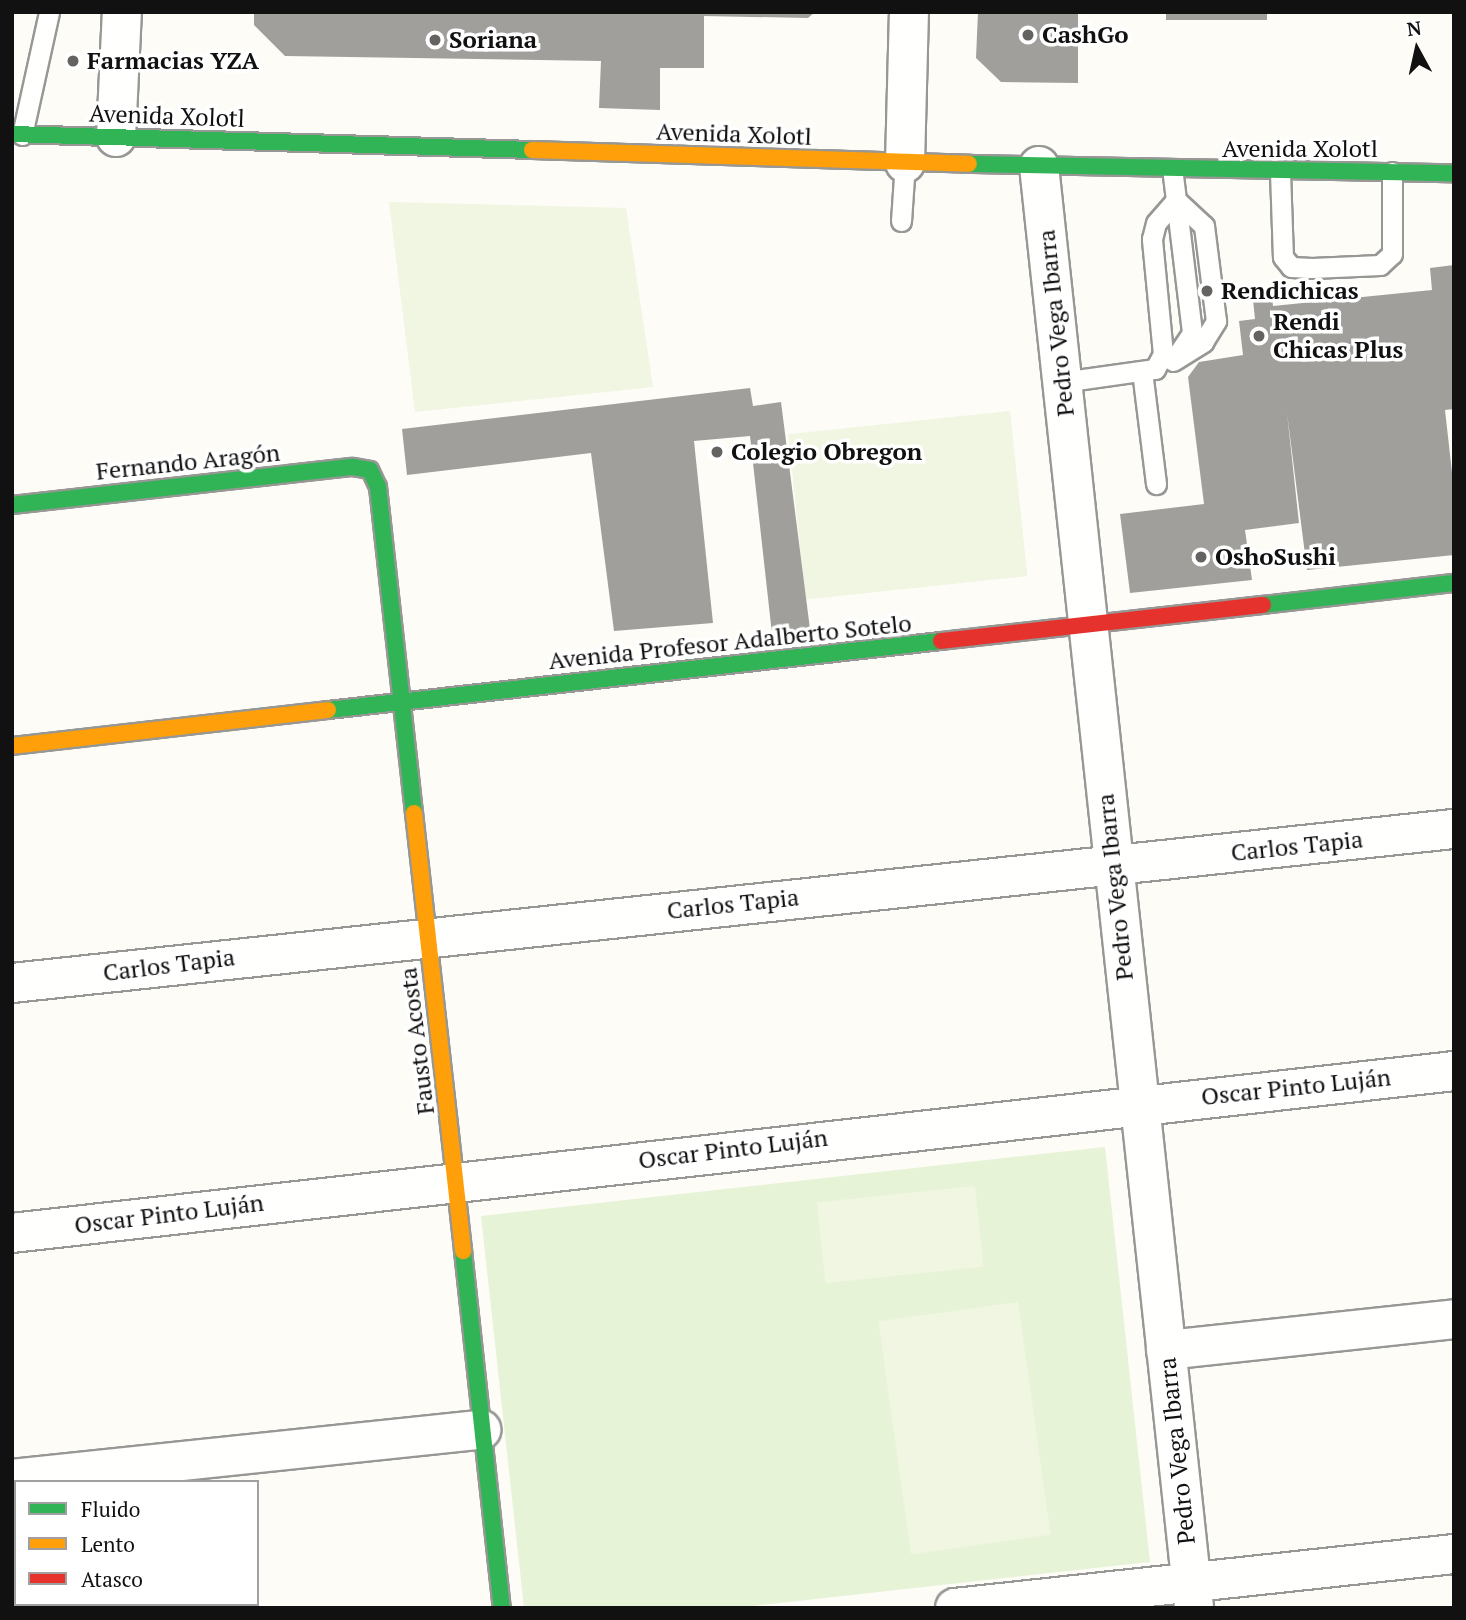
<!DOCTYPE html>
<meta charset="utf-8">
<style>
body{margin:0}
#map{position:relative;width:1466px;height:1620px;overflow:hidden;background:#fdfcf7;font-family:"PT Serif",serif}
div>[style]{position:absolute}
.green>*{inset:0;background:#e7f3d7}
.pitch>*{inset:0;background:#f0f6e1;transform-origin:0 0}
.building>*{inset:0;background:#a19f9c;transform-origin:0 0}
.roads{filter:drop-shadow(2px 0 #979795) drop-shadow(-2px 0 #979795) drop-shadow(0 2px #979795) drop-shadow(0 -2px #979795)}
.lane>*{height:19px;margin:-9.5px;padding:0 9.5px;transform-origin:9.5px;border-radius:9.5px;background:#fffffe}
.street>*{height:38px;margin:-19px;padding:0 19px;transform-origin:19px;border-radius:19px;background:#fffffe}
.fast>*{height:16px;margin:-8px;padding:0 8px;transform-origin:8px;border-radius:8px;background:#30b455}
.slow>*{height:16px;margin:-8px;padding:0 8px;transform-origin:8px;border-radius:8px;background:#ff9f0a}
.jam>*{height:16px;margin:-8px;padding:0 8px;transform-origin:8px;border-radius:8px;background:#e5322d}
.dots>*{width:19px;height:19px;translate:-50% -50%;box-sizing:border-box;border:4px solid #fff;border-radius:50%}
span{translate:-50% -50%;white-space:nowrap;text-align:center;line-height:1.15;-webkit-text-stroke:7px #fff;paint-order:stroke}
.poi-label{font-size:24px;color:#111;font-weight:700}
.left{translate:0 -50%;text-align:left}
.street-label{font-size:24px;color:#111}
.frame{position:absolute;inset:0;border:14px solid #111;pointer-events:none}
.legend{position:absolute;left:14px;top:1480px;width:245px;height:126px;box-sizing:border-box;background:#fff;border:2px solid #a0a0a0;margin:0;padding:9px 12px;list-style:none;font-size:21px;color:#111}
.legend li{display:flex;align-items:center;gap:14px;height:35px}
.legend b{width:35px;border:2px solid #a0a0a0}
.north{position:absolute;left:1382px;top:14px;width:70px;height:70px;-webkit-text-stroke:5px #fff;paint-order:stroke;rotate:352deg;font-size:19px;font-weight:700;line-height:28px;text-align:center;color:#111}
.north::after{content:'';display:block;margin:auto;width:24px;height:32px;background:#111;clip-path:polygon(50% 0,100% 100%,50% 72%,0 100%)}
</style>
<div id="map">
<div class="green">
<i style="clip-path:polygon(1105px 1147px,1150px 1562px,734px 1608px,524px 1608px,481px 1216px)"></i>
</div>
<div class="pitch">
<i style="clip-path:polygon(389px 202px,626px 208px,653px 387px,415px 412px)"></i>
<i style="left:1010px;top:411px;width:166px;height:223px;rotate:84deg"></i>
<i style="left:975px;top:1186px;width:81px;height:159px;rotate:84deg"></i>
<i style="left:1018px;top:1302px;width:235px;height:141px;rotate:82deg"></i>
</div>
<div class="building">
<i style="clip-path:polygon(254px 12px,815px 12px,808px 18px,704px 16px,704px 68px,660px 68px,660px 110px,599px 108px,601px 61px,285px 56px,254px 25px)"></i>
<i style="clip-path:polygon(978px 12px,1078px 12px,1078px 83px,1001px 82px,976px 58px)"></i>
<i style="left:1166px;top:12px;width:101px;height:8px"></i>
<i style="clip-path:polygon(1454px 265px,1454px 409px,1445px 410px,1454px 490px,1454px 555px,1307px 570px,1287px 413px,1299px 523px,1245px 530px,1252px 580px,1130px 593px,1120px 514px,1204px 504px,1188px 377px,1199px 362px,1243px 355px,1239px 321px,1255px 319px,1253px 300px,1272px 296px,1273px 306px,1432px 290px,1430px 268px)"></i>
<i style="clip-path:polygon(750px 388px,753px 406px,781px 402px,810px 629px,772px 634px,750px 436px,694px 441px,713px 623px,614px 631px,591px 453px,407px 475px,402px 429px)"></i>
</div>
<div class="roads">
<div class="lane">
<i style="left:22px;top:135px;width:126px;rotate:-77.6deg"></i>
<i style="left:1280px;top:172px;width:85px;rotate:88deg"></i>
<i style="left:1283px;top:257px;width:13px;rotate:51deg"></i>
<i style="left:1291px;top:267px;width:21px;rotate:3deg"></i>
<i style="left:1312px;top:268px;width:68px;rotate:-2.5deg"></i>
<i style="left:1380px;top:265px;width:16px;rotate:-43deg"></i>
<i style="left:1392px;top:254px;width:82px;rotate:-90deg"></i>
<i style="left:1176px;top:200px;width:134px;rotate:83.1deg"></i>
<i style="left:1192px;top:333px;width:25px;rotate:124deg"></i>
<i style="left:901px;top:221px;width:58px;rotate:-86.1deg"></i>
<i style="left:1173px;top:361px;width:36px;rotate:-32deg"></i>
<i style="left:1203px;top:342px;width:25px;rotate:-58deg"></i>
<i style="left:1216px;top:321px;width:96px;rotate:-97.2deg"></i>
<i style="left:1204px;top:226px;width:38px;rotate:-137deg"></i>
<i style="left:1142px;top:371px;width:114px;rotate:82.9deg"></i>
<i style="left:1062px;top:382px;width:94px;rotate:-8deg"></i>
<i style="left:1155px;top:369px;width:17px;rotate:-62deg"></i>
<i style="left:1163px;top:354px;width:116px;rotate:-95.5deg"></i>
<i style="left:1152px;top:239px;width:16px;rotate:-76deg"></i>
<i style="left:1156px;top:223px;width:30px;rotate:-49deg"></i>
<i style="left:1176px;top:200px;width:31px;rotate:-97deg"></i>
</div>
<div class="street">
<i style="left:116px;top:137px;width:125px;rotate:-87.3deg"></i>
<i style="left:905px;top:163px;width:151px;rotate:-88.5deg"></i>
<i style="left:1039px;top:166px;width:1450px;rotate:83.86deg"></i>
<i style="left:12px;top:983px;width:1450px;rotate:-6.1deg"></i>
<i style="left:12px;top:1233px;width:1451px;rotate:-6.41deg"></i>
<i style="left:1166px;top:1350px;width:290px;rotate:-6.1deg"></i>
<i style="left:12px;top:1479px;width:472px;rotate:-6deg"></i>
<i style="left:12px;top:1576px;width:8px;rotate:60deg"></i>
<i style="left:955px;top:1608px;width:502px;rotate:-6.18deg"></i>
</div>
<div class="fast">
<i style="left:12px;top:134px;width:520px;rotate:1.76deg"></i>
<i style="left:969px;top:164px;width:485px;rotate:1.1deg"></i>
<i style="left:12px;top:505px;width:343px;rotate:-6.4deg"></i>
<i style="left:353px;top:467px;width:17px;rotate:10deg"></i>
<i style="left:370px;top:470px;width:19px;rotate:65deg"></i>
<i style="left:378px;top:487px;width:328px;rotate:83.7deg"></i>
<i style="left:1263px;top:605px;width:192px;rotate:-6.6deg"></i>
<i style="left:328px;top:710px;width:617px;rotate:-6.42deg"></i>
<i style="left:463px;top:1251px;width:359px;rotate:83.8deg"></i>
</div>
<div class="slow">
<i style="left:532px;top:150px;width:437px;rotate:1.8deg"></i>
<i style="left:12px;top:746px;width:318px;rotate:-6.5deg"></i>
<i style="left:414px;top:813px;width:441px;rotate:83.6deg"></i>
</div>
<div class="jam">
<i style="left:941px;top:641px;width:324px;rotate:-6.4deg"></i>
</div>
</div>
<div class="dots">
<i style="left:1028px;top:35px;background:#646362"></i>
<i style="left:435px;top:40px;background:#646362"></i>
<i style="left:73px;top:61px;background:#646362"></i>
<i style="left:1207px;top:291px;background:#646362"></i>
<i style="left:1259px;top:336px;background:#646362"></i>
<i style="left:717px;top:452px;background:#646362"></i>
<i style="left:1201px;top:557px;background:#646362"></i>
</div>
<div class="poi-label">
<span class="left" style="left:1042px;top:35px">CashGo</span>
<span class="left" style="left:449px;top:40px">Soriana</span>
<span class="left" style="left:87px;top:61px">Farmacias YZA</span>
<span class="left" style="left:1221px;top:291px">Rendichicas</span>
<span class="left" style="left:1273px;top:336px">Rendi<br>Chicas Plus</span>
<span class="left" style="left:731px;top:452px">Colegio Obregon</span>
<span class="left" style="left:1215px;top:557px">OshoSushi</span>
</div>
<div class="street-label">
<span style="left:167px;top:116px;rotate:2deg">Avenida Xolotl</span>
<span style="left:734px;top:134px;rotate:2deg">Avenida Xolotl</span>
<span style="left:1300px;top:149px">Avenida Xolotl</span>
<span style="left:1056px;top:323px;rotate:-96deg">Pedro Vega Ibarra</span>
<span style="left:188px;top:462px;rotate:-6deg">Fernando Aragón</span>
<span style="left:730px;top:642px;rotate:-6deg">Avenida Profesor Adalberto Sotelo</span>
<span style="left:1297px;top:846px;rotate:-6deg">Carlos Tapia</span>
<span style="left:1115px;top:887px;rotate:-96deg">Pedro Vega Ibarra</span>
<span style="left:733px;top:904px;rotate:-6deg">Carlos Tapia</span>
<span style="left:169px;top:965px;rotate:-7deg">Carlos Tapia</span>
<span style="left:417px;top:1041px;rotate:-97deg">Fausto Acosta</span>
<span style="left:1296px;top:1087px;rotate:-6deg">Oscar Pinto Luján</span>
<span style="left:733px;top:1149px;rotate:-7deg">Oscar Pinto Luján</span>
<span style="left:169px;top:1214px;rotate:-7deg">Oscar Pinto Luján</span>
<span style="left:1177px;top:1451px;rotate:-96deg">Pedro Vega Ibarra</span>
</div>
<div class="frame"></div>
<ul class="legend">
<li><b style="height:9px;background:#30b455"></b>Fluido</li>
<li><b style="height:9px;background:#ff9f0a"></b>Lento</li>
<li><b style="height:9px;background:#e5322d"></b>Atasco</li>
</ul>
<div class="north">N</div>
</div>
